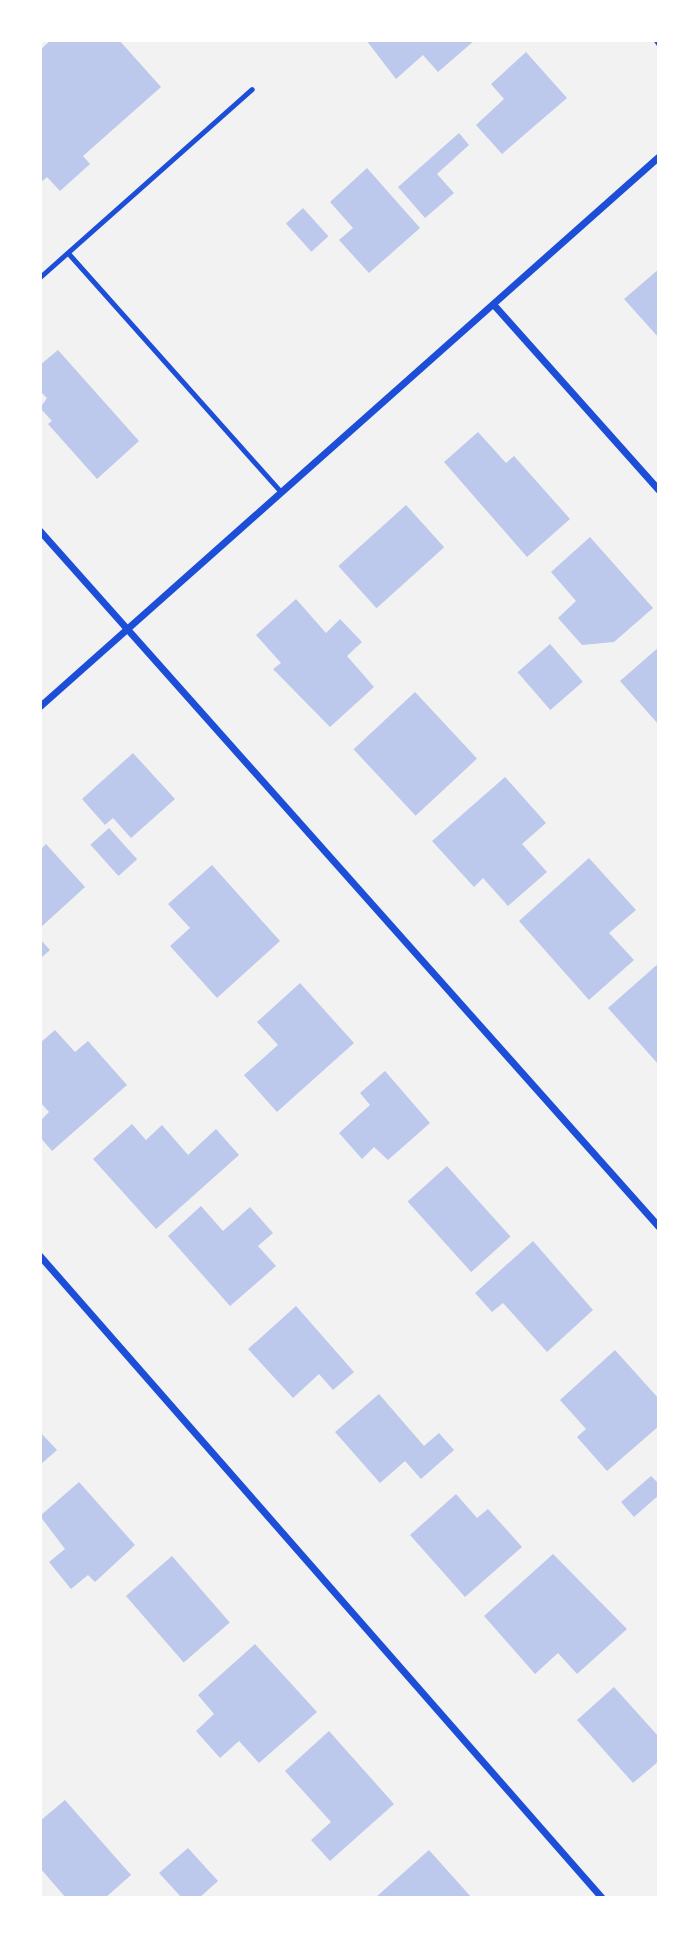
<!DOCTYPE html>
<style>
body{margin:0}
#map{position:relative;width:699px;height:1938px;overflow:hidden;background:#f2f2f2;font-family:Manrope,sans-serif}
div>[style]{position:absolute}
.building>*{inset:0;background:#bdc9ec;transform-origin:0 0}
.service>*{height:5px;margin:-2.5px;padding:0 2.5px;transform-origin:2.5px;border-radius:2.5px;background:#1d4ed8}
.minor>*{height:7px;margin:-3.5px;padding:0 3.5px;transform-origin:3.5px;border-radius:3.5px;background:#1d4ed8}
span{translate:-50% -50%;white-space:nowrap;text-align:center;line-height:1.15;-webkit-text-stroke:5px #fff;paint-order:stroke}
.frame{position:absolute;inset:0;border:42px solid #fff;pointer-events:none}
</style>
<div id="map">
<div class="building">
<i style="clip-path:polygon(51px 40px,119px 40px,161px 87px,83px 156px,90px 164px,60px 191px,47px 177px,40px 183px,40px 50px)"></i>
<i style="clip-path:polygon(366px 40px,475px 40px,438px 72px,423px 55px,396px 79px)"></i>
<i style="clip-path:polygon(526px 52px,567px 98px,502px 154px,476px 125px,504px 99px,491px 84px)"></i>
<i style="clip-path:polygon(459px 133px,469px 145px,437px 174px,454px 193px,425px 218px,398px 187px)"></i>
<i style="clip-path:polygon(367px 168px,420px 228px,369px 273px,339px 240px,353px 228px,330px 202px)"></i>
<i style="left:303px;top:208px;width:38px;height:23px;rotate:48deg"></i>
<i style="clip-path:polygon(659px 269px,659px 338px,624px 299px)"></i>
<i style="clip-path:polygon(58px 350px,139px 441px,97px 479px,48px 424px,52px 421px,40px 408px,47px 398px,40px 391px,40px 365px)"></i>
<i style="clip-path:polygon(478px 432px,506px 463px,514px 456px,570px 519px,527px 557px,444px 462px)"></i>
<i style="left:406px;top:505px;width:57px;height:91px;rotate:48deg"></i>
<i style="clip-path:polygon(590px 537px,653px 608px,614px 642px,582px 645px,558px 618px,576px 601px,551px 572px)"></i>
<i style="clip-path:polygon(296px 599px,326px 633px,340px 619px,362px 642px,347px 656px,374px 687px,330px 727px,273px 669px,281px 663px,256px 635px)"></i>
<i style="left:550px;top:644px;width:50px;height:43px;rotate:49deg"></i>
<i style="clip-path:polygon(659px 647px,659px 725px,620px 681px)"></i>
<i style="left:415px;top:692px;width:91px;height:84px;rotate:47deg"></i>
<i style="clip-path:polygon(133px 753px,175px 799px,131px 838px,113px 818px,105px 825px,82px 799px)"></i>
<i style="clip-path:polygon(505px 777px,546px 823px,522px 844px,547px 872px,508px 906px,483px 878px,474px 887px,432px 841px)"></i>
<i style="left:109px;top:828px;width:42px;height:25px;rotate:48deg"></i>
<i style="clip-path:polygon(46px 844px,85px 887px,40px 928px,40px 850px)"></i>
<i style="clip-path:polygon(589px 858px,636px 910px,609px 933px,634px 960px,589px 1000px,519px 921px)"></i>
<i style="clip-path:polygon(212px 865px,280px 941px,217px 998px,170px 946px,190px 928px,168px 904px)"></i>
<i style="clip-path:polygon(40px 939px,50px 950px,40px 959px)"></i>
<i style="clip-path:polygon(659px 963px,659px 1065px,608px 1008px)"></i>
<i style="clip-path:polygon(300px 983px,354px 1043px,277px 1112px,244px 1075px,278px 1045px,257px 1022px)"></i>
<i style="clip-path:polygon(55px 1030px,75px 1052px,88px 1041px,127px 1085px,52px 1151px,40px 1137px,40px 1121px,49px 1112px,40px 1102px,40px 1043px)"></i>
<i style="clip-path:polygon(385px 1071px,430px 1123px,388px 1160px,374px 1147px,362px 1159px,339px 1133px,370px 1105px,360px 1093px)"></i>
<i style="clip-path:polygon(132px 1124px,146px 1140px,162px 1125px,188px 1155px,216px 1129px,239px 1155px,156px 1229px,93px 1159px)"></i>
<i style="left:447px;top:1166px;width:95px;height:53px;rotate:48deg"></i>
<i style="clip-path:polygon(201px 1206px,223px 1231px,250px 1207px,273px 1233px,258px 1246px,276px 1266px,230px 1306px,168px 1236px)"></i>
<i style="clip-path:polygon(533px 1241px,593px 1310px,547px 1352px,503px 1303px,492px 1312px,475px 1293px)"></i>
<i style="clip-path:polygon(296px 1306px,354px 1372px,333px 1390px,319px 1374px,293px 1398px,248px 1349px)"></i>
<i style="clip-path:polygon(615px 1350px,659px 1399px,659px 1426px,607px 1471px,577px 1437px,586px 1429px,560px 1400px)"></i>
<i style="clip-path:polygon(379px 1394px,424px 1446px,439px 1433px,454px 1450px,421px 1479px,405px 1461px,380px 1483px,335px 1432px)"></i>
<i style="clip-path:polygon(40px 1432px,57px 1450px,40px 1465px)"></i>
<i style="clip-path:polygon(651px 1476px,659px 1484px,659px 1495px,634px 1517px,621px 1502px)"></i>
<i style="clip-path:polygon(79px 1482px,135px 1545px,95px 1582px,88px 1575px,71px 1589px,49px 1562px,65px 1549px,40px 1516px)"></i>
<i style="clip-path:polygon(456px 1494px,477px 1518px,488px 1509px,522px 1547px,465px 1597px,410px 1535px)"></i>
<i style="clip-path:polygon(553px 1554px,627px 1629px,577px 1674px,558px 1653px,535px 1674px,484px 1616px)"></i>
<i style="left:172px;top:1556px;width:88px;height:61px;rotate:49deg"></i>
<i style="clip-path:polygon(255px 1644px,317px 1712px,259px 1763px,239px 1741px,220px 1758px,196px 1731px,214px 1714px,198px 1695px)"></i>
<i style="clip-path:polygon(614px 1687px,659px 1737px,659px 1761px,633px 1783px,577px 1720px)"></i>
<i style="clip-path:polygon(329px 1731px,394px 1804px,330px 1861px,311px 1840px,331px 1822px,285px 1771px)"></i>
<i style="clip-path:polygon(65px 1800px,131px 1875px,105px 1898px,66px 1898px,40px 1868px,40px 1821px)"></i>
<i style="clip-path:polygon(188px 1848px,218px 1881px,199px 1898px,182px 1898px,159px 1873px)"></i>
<i style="clip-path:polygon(429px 1850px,472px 1898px,375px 1898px)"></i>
</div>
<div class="service">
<i style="left:68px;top:253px;width:320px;rotate:48.3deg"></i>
<i style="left:40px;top:277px;width:283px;rotate:-41.6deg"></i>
</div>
<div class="minor">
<i style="left:657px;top:40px;width:4px;rotate:56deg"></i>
<i style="left:493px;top:304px;width:249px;rotate:48.3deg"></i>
<i style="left:40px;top:531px;width:931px;rotate:48.35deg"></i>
<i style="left:40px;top:706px;width:828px;rotate:-41.62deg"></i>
<i style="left:40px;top:1256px;width:853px;rotate:48.8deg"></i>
</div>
<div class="frame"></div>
</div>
